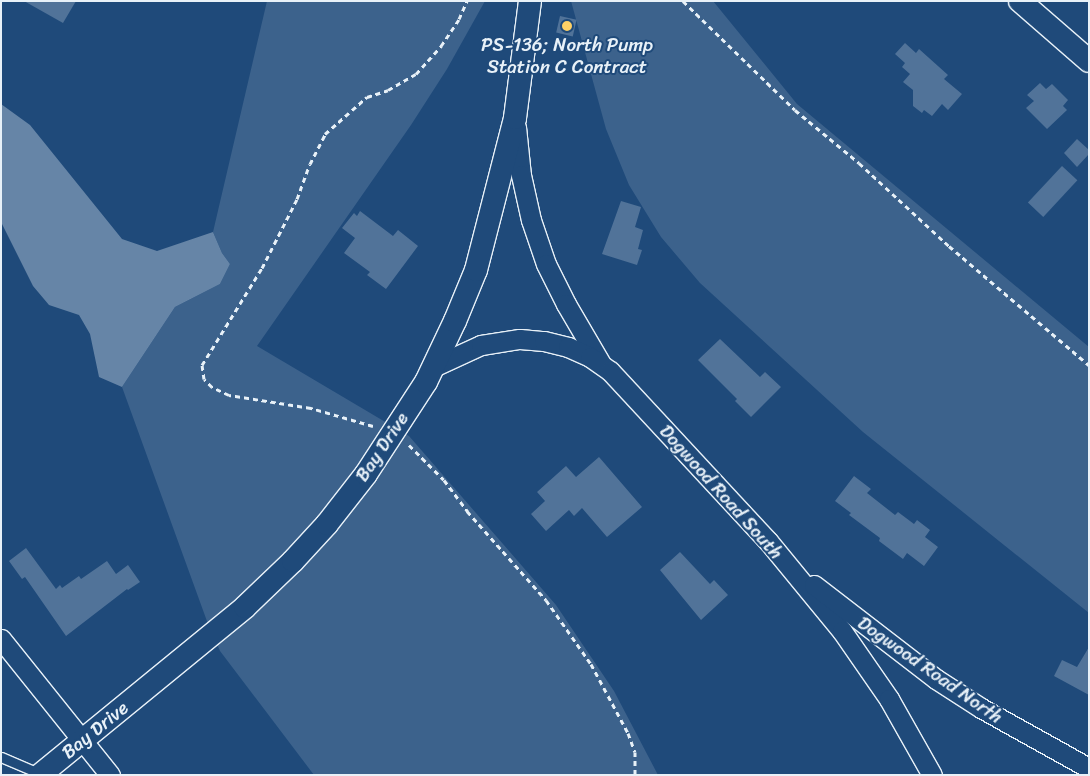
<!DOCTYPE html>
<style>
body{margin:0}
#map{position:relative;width:1090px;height:776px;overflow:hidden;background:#1f4a7a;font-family:Sriracha,sans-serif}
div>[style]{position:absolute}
.green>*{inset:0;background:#3c628c}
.water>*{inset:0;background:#6685a7}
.building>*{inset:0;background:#517399;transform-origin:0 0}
.path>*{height:3px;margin-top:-1.5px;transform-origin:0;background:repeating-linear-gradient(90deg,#e8f1f8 0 5px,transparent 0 9px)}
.roads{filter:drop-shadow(1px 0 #e8f1f8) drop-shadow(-1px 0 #e8f1f8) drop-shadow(0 1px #e8f1f8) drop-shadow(0 -1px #e8f1f8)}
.service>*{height:9px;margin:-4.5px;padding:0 4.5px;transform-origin:4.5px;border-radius:4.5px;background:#1f4a7a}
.minor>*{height:19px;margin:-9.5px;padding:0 9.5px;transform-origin:9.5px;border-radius:9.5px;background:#1f4a7a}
.tertiary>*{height:22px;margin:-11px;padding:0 11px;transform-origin:11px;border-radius:11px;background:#1f4a7a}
.dots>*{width:14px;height:14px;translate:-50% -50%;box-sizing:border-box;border:2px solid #1f4a7a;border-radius:50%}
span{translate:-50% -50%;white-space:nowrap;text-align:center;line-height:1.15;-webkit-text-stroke:4px #1f4a7a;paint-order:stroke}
.poi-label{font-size:19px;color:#e8f1f8}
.street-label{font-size:19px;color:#e8f1f8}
.frame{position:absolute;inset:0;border:2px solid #e8f1f8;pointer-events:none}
</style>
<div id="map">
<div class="green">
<i style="clip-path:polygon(267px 1px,485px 1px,447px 69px,411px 125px,257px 346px,409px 436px,556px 605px,614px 691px,658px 775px,314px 775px,220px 651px,208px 624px,122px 387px,175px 307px,220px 284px,230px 264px,222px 253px,213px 232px)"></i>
<i style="clip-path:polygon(571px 1px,713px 1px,797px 104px,1089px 347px,1089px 613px,863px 432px,700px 283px,661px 237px,629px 185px,606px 129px)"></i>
</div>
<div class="water">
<i style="clip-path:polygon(1px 104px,30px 125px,122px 239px,157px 251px,213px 232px,222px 253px,230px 264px,220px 284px,175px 307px,122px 387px,99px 377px,90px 334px,79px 315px,49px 305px,33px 286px,1px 222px)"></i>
</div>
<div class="building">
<i style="clip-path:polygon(24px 1px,76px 1px,63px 23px)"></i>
<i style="left:560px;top:16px;width:17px;height:17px;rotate:13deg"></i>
<i style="clip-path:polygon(905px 43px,916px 53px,919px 49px,948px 75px,944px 79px,962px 94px,948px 110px,942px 104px,932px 116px,924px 110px,922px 113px,913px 106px,913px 90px,903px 82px,910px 74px,902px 67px,905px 63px,895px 54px)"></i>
<i style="clip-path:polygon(1040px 83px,1046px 89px,1052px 84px,1068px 100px,1063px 106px,1067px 110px,1047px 129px,1026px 108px,1034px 101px,1027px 95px)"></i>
<i style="clip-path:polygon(1077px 139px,1089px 150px,1089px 154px,1077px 167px,1064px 153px)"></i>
<i style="left:1062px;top:166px;width:21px;height:50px;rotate:43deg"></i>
<i style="clip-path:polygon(621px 201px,641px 207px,635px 227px,643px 230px,638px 249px,642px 250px,637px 265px,602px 254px)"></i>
<i style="clip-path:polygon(360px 211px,393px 236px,398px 230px,418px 246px,386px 289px,367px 275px,370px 272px,344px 253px,355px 238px,342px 228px,354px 213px,357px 216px)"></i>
<i style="clip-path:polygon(720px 339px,760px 377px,765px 372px,781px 387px,751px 417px,735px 401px,737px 399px,698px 360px)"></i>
<i style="clip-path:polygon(599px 457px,642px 507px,607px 537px,582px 508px,574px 516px,569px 510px,546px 531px,531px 514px,545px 501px,537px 492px,566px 466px,576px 477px)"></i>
<i style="clip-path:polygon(854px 476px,871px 489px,867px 493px,895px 515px,898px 512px,914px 524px,917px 520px,930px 530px,925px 537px,938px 547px,924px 566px,907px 553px,903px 559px,879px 541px,880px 538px,849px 515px,851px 513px,835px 501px)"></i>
<i style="clip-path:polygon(26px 548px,56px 589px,60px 585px,62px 588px,79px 576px,81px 579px,107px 561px,116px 574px,128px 565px,140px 582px,128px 590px,127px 589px,66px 636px,25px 577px,22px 579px,9px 561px)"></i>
<i style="clip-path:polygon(680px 552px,710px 584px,714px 580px,728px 595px,701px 620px,660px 570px)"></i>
<i style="clip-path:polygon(1089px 647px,1089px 695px,1054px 676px,1062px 660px,1077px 667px)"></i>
</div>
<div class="path">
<i style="left:683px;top:1px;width:156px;rotate:44.2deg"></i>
<i style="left:795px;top:110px;width:83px;rotate:39.6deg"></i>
<i style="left:859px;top:163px;width:122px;rotate:42.7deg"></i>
<i style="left:949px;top:246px;width:184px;rotate:40.4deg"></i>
<i style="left:373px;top:426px;width:65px;rotate:-163.8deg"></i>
<i style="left:311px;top:408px;width:83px;rotate:-171deg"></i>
<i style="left:229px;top:395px;width:19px;rotate:-155deg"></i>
<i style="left:212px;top:387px;width:11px;rotate:-135deg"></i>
<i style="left:204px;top:379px;width:14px;rotate:-98deg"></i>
<i style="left:202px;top:365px;width:114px;rotate:-58.3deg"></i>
<i style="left:262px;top:268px;width:77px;rotate:-63.1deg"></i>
<i style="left:297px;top:199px;width:37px;rotate:-70deg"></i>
<i style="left:310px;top:164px;width:34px;rotate:-63deg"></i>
<i style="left:325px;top:134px;width:56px;rotate:-41.4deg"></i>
<i style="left:367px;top:97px;width:22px;rotate:-18deg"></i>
<i style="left:388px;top:90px;width:32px;rotate:-30deg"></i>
<i style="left:416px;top:74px;width:38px;rotate:-48deg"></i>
<i style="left:441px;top:46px;width:32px;rotate:-56deg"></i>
<i style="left:459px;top:19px;width:20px;rotate:-66deg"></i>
<i style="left:409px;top:445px;width:49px;rotate:45deg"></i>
<i style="left:444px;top:480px;width:39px;rotate:53deg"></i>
<i style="left:467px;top:511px;width:119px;rotate:48.4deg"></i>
<i style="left:546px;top:600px;width:78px;rotate:54.9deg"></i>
<i style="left:591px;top:664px;width:78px;rotate:61.8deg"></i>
<i style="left:628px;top:733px;width:20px;rotate:70deg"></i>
<i style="left:635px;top:752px;width:23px;rotate:90deg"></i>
</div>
<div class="roads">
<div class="service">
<i style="left:1px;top:757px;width:43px;rotate:23deg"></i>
</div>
<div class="minor">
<i style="left:516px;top:127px;width:48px;rotate:84.1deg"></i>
<i style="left:521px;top:175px;width:46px;rotate:77.5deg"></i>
<i style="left:531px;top:220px;width:46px;rotate:71.2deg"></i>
<i style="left:546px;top:264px;width:45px;rotate:63.4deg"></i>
<i style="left:566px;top:304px;width:69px;rotate:59.7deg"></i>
<i style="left:433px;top:367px;width:53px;rotate:-24.6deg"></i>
<i style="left:481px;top:345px;width:39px;rotate:-9deg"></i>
<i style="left:520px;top:339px;width:24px;rotate:5deg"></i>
<i style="left:544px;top:341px;width:25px;rotate:14deg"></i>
<i style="left:568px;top:347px;width:24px;rotate:24deg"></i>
<i style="left:590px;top:357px;width:24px;rotate:35deg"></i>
<i style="left:610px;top:371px;width:232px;rotate:47.1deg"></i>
<i style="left:768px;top:541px;width:117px;rotate:50.6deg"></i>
<i style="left:842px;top:631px;width:83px;rotate:55.3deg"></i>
<i style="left:889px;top:699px;width:87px;rotate:60.5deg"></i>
<i style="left:814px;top:585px;width:154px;rotate:37.6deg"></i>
<i style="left:936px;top:679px;width:54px;rotate:32.8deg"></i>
<i style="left:981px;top:708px;width:124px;rotate:29.1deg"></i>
<i style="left:1px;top:639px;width:174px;rotate:51.3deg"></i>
</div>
<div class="tertiary">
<i style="left:1020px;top:1px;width:91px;rotate:41deg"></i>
<i style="left:40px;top:775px;width:265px;rotate:-39.3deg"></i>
<i style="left:245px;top:607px;width:66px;rotate:-43.8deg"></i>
<i style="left:293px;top:561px;width:50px;rotate:-47.4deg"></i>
<i style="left:327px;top:524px;width:63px;rotate:-52deg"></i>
<i style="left:366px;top:474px;width:110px;rotate:-56.9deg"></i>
<i style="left:426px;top:382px;width:68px;rotate:-64.6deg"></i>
<i style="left:455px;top:321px;width:55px;rotate:-67.6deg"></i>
<i style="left:476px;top:270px;width:157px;rotate:-75.6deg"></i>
<i style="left:515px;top:118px;width:118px;rotate:-82.7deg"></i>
</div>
</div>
<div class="dots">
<i style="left:567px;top:26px;background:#ffd166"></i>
</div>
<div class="poi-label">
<span style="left:567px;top:56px">PS-136; North Pump<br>Station C Contract</span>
</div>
<div class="street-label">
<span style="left:382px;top:447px;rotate:-56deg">Bay Drive</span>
<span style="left:721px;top:492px;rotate:48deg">Dogwood Road South</span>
<span style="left:930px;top:670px;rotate:35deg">Dogwood Road North</span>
<span style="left:95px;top:730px;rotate:-39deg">Bay Drive</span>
</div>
<div class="frame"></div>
</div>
